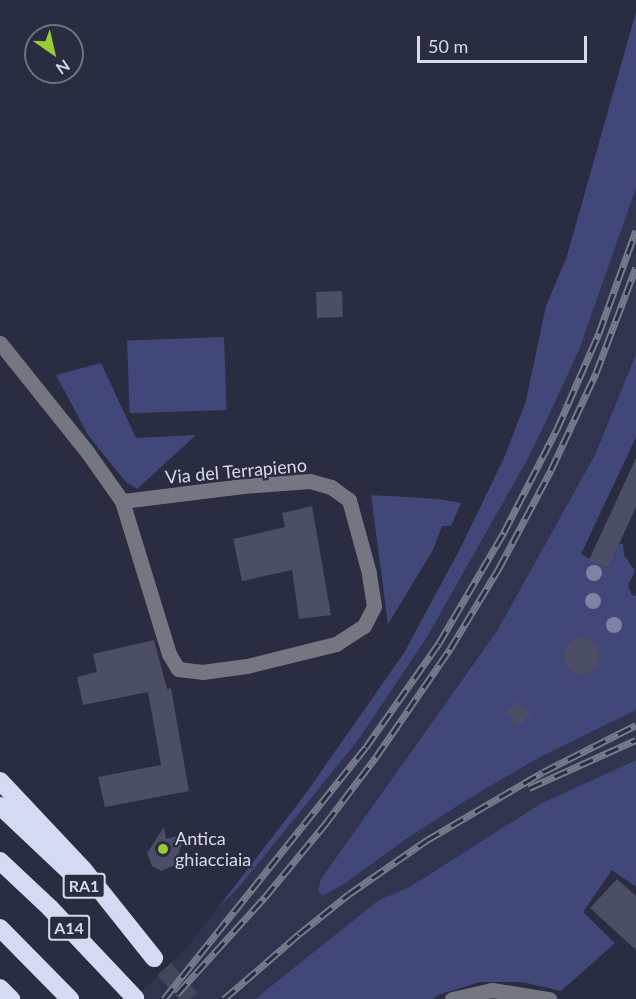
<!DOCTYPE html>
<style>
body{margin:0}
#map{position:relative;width:636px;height:999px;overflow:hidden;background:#2a2d41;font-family:Lato,sans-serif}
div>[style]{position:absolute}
.built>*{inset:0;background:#30344e}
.green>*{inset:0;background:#414778;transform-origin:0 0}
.building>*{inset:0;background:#4b4e64;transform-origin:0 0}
.round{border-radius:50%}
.highway-tunnel>*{height:18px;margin-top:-9px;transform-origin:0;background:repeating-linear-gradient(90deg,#44475a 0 18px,transparent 0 27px)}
.minor>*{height:15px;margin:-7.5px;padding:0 7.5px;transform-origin:7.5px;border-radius:7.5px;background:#747781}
.highway>*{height:18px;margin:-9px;padding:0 9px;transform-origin:9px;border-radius:9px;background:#d5daf4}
.rail>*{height:7px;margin-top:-3.5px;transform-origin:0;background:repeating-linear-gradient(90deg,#2a2d41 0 14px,#787b8c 0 28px);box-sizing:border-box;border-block:2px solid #787b8c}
.trees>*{width:16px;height:16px;margin:-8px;border-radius:50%;background:#7d83a2}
.dots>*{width:16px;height:16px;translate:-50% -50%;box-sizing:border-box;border:3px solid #2a2d41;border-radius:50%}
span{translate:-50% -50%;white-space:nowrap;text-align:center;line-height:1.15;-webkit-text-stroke:4.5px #2a2d41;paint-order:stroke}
.shield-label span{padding:2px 4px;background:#2a2d41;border:2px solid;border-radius:4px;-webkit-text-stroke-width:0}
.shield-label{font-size:16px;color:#d7dae7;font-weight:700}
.street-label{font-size:18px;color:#d7dae7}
.poi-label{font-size:18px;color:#d7dae7}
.left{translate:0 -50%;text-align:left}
.north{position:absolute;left:24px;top:24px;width:60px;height:60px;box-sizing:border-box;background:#2a2d41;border:2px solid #6f7283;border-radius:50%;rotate:146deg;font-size:16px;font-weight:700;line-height:24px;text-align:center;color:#d7dae7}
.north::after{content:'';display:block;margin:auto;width:21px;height:27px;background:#99cb36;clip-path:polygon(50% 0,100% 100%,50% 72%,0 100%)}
.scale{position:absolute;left:417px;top:36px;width:170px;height:27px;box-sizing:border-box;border:3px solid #d7dae7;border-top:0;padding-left:8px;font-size:18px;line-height:21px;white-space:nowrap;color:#d7dae7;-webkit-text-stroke:4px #2a2d41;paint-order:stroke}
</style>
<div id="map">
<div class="built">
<i style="clip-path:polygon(636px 12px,636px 437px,581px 555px,636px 659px,636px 799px,324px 999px,134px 999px,189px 945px,304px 796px,404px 653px,460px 549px,504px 458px,526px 401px,546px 306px,567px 256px)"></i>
</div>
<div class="green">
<i style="clip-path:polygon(636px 12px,636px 188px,579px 350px,547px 419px,527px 460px,427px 637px,358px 740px,239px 887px,217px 909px,304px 796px,404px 653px,460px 549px,504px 458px,526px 401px,546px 306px,567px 256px)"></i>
<i style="left:224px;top:337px;width:73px;height:97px;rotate:88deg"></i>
<i style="clip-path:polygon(636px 354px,636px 437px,581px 554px,607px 568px,619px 544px,623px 544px,624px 555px,635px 571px,628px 586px,632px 595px,636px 596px,636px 710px,540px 757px,468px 799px,406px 839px,347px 882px,322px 896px,318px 890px,321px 879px,497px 631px,596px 453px)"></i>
<i style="clip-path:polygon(101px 363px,136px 438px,196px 435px,137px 489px,125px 481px,88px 435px,56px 375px)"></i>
<i style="clip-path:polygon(371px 495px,439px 499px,461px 503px,451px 526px,442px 526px,433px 550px,388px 624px)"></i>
<i style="clip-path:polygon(636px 760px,636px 887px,612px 870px,583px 912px,615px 943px,561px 991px,522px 982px,480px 982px,438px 995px,433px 999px,255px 999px,379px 900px,410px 887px,542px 803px)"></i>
</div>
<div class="building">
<i style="left:342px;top:291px;width:26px;height:26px;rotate:88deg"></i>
<i style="clip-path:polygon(636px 458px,636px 507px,608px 568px,589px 560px)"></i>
<i style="clip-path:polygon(312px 506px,331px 615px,299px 619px,292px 570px,242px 581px,233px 539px,285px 527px,282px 513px)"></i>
<i class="round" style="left:564px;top:638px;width:36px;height:36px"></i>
<i style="clip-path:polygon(154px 640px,167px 689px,171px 688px,189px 791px,105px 807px,98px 777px,161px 765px,148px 692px,83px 705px,77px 677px,97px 672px,93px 654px)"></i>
<i style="left:518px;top:701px;width:18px;height:18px;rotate:45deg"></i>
<i style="clip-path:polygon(164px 827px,166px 839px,185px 834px,175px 865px,161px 871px,152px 866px,147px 853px)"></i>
<i style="clip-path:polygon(617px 879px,636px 896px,636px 950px,590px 908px)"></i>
</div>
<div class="highway-tunnel">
<i style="left:164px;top:969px;width:40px;rotate:48deg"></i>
</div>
<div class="minor">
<i style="left:0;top:343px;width:141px;rotate:51.3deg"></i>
<i style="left:88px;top:453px;width:59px;rotate:54.7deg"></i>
<i style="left:122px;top:501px;width:160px;rotate:72.9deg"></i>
<i style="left:169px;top:654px;width:17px;rotate:59deg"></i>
<i style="left:178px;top:669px;width:24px;rotate:7deg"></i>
<i style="left:202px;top:672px;width:45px;rotate:-7.6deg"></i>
<i style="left:247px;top:666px;width:92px;rotate:-13.9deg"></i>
<i style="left:336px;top:644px;width:33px;rotate:-33deg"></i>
<i style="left:364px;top:626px;width:22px;rotate:-63deg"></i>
<i style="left:374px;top:606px;width:33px;rotate:-99deg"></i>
<i style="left:369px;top:573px;width:76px;rotate:-105.3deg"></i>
<i style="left:349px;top:500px;width:22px;rotate:-144deg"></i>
<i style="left:331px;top:487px;width:22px;rotate:-164deg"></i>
<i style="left:310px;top:481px;width:67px;rotate:175.7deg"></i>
<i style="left:243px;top:486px;width:122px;rotate:172.9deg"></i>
<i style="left:452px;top:999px;width:41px;rotate:-12.7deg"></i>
<i style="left:492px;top:990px;width:58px;rotate:9deg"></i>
</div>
<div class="highway">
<i style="left:0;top:781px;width:121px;rotate:46.7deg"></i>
<i style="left:83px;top:869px;width:114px;rotate:51.4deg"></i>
<i style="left:0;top:806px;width:98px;rotate:43.3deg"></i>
<i style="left:0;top:861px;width:69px;rotate:43.2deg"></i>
<i style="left:50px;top:908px;width:124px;rotate:46.6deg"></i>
<i style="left:0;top:928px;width:100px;rotate:45.4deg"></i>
<i style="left:0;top:988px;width:16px;rotate:45deg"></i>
</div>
<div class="rail">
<i style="left:529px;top:788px;width:117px;rotate:-24.2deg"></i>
<i style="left:177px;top:994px;width:131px;rotate:-47.8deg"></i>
<i style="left:265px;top:897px;width:96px;rotate:-50.5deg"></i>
<i style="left:326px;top:823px;width:83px;rotate:-52.9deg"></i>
<i style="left:376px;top:757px;width:131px;rotate:-55.6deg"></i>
<i style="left:450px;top:649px;width:95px;rotate:-58.8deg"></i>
<i style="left:499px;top:568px;width:111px;rotate:-62deg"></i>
<i style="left:551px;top:470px;width:107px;rotate:-65.1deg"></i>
<i style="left:596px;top:373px;width:113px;rotate:-69.3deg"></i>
<i style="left:164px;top:999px;width:323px;rotate:-51.3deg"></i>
<i style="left:366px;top:747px;width:127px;rotate:-54.9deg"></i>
<i style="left:439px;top:643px;width:129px;rotate:-59.6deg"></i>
<i style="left:504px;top:532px;width:116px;rotate:-62.8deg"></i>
<i style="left:557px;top:429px;width:105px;rotate:-66.4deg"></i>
<i style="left:599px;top:333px;width:109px;rotate:-70.2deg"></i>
<i style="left:224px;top:999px;width:99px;rotate:-40.9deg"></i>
<i style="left:299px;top:934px;width:64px;rotate:-38.7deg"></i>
<i style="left:349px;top:894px;width:95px;rotate:-34.7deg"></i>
<i style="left:427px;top:840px;width:134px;rotate:-30.4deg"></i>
<i style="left:543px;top:772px;width:104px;rotate:-26.8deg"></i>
</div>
<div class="trees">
<i style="left:594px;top:573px"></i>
<i style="left:593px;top:601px"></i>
<i style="left:614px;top:625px"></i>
</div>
<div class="dots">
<i style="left:163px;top:849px;background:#99cb36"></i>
</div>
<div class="shield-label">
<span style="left:84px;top:886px">RA1</span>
<span style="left:69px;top:928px">A14</span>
</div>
<div class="street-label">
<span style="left:236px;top:471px;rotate:-5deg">Via del Terrapieno</span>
</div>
<div class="poi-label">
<span class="left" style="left:175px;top:849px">Antica<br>ghiacciaia</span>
</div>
<div class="north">N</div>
<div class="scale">50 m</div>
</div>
